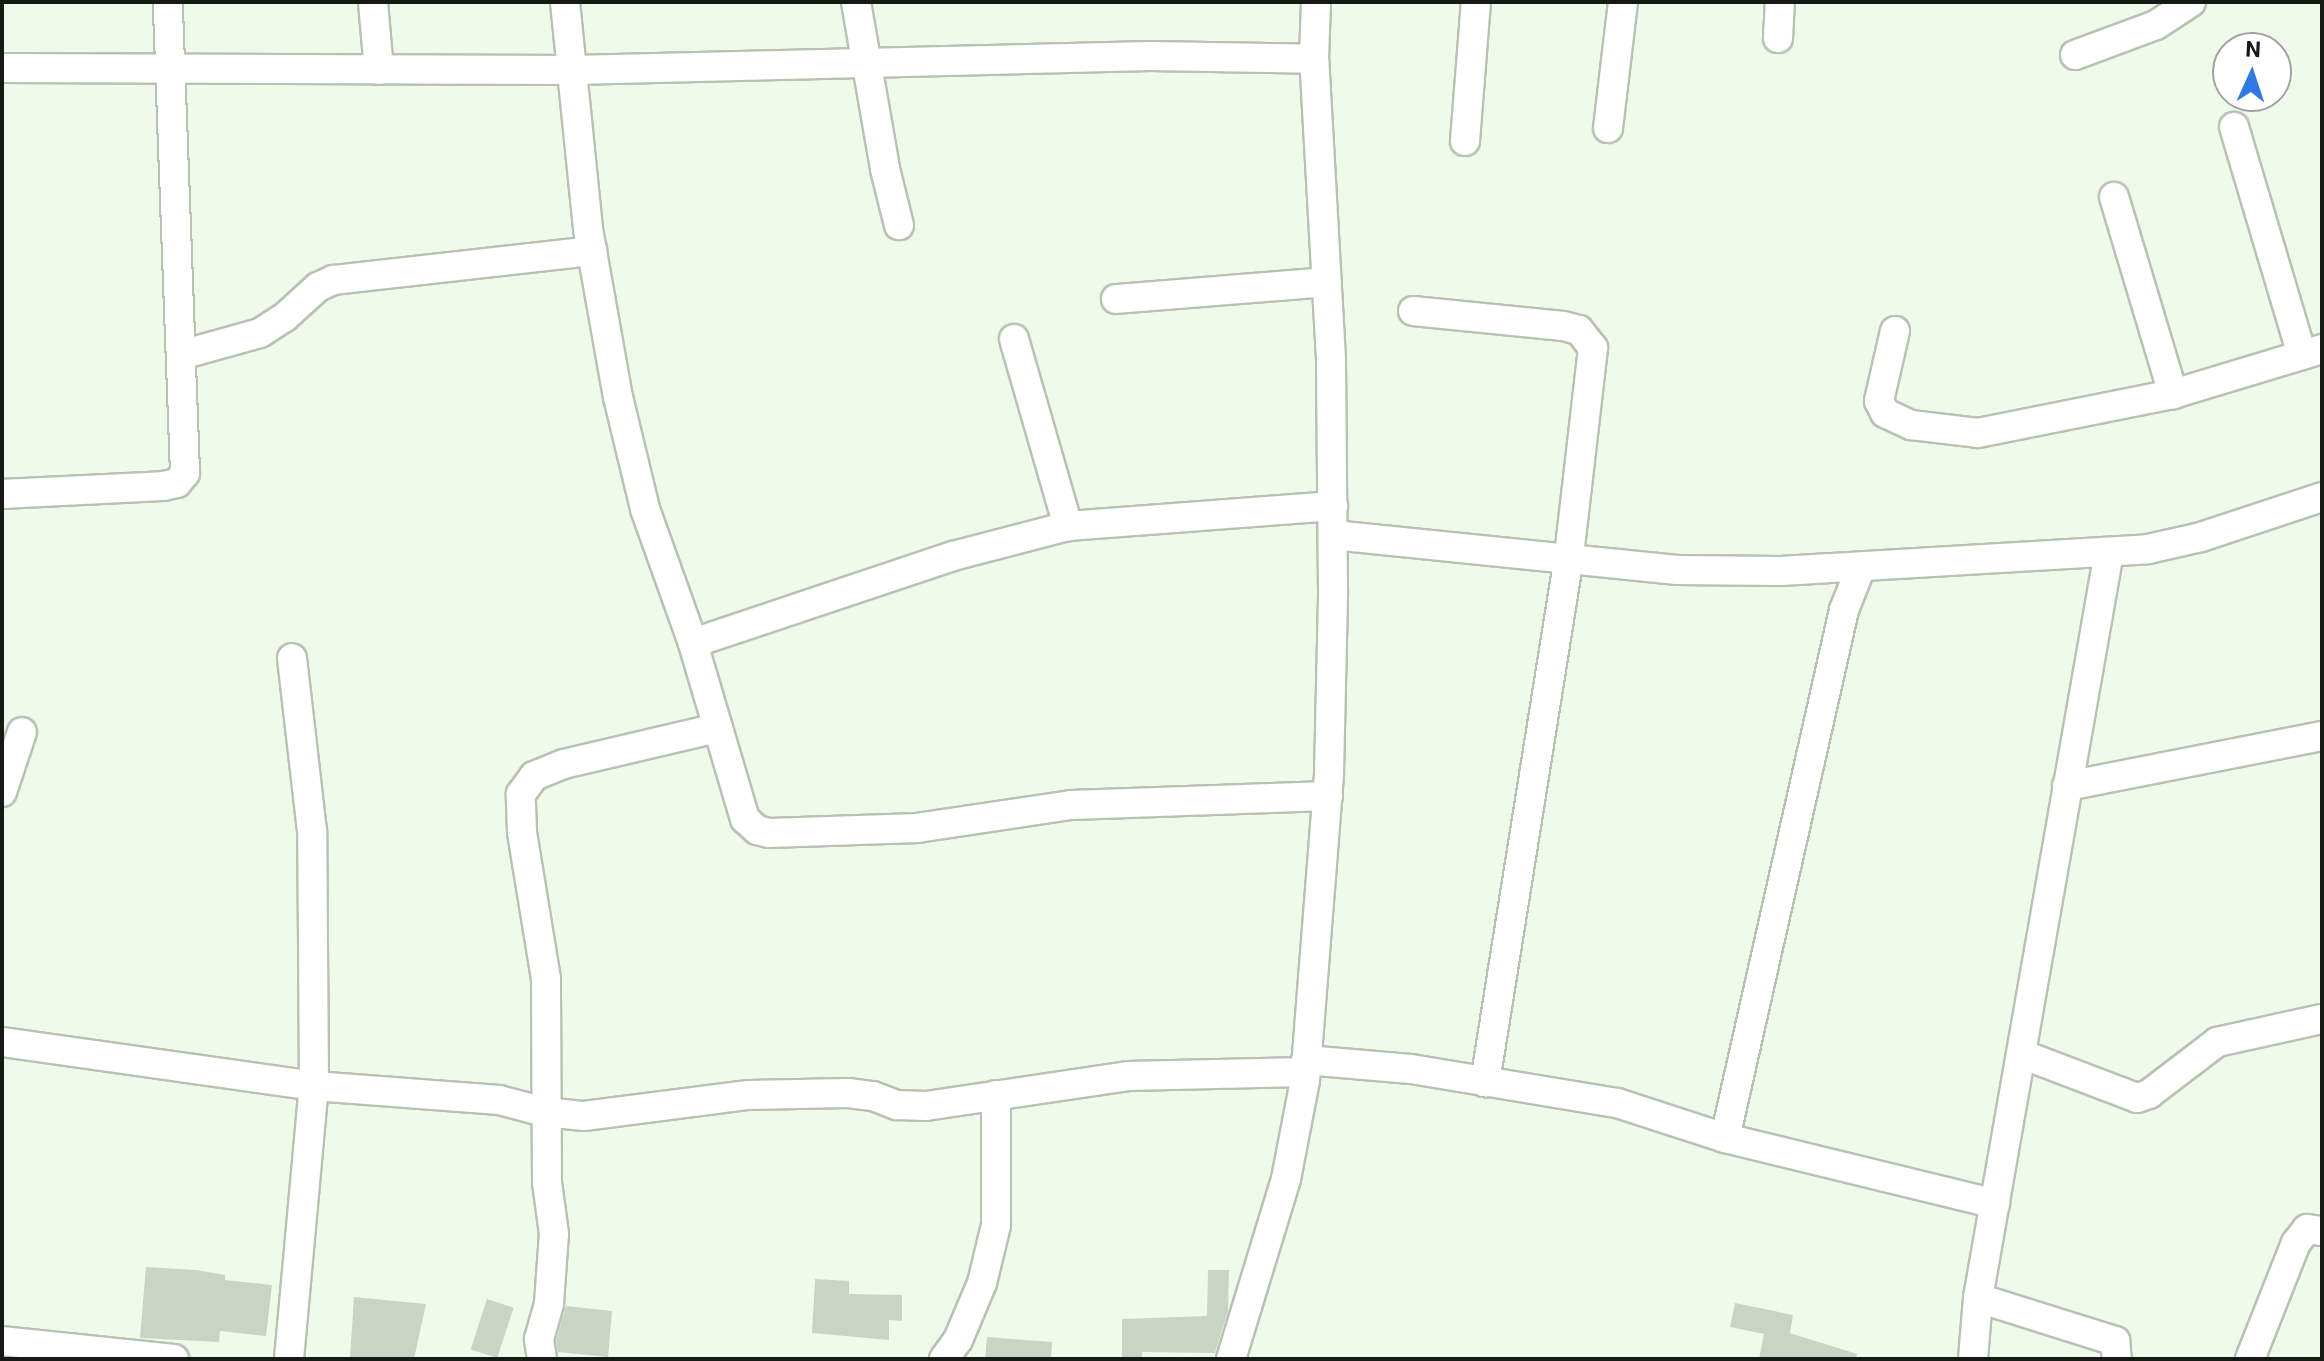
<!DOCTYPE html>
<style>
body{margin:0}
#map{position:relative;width:2324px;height:1361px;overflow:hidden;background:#f0faeb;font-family:Roboto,sans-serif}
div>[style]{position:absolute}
.building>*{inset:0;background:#cad4c5;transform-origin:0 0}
.roads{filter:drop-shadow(2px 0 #b8c2b3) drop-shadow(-2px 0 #b8c2b3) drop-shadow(0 2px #b8c2b3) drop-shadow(0 -2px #b8c2b3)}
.minor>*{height:28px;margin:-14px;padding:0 14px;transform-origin:14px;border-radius:14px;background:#fff}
span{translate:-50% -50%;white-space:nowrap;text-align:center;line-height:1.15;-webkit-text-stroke:7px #fff;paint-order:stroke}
.frame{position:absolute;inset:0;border:4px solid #161a15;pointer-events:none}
.north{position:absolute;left:2212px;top:32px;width:80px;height:80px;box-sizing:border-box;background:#fff;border:2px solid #a2a3a1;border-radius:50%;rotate:3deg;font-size:22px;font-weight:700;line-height:32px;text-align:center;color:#161a15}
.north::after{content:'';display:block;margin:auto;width:28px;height:36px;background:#2d7ae6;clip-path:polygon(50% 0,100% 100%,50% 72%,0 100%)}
</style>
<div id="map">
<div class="building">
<i style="clip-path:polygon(146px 1267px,196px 1270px,225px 1275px,225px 1280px,272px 1285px,266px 1336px,220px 1331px,219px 1342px,140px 1338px)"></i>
<i style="clip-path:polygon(1208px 1270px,1229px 1270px,1228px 1311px,1215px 1353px,1142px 1352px,1142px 1359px,1122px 1359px,1122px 1319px,1207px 1316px)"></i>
<i style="clip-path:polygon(815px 1279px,849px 1281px,849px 1294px,902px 1295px,902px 1321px,889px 1320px,889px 1340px,812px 1333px)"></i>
<i style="clip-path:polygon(354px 1297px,426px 1304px,414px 1359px,350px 1358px)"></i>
<i style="left:487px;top:1299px;width:28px;height:53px;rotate:18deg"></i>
<i style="clip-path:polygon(1735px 1303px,1793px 1315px,1790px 1333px,1857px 1354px,1856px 1359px,1759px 1359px,1764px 1334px,1730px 1327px)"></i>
<i style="clip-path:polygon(566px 1306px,612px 1311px,608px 1357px,558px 1352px,556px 1340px)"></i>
<i style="clip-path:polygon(987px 1337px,1052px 1342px,1051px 1359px,985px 1359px)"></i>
</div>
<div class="roads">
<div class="minor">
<i style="left:373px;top:2px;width:68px;rotate:85deg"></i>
<i style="left:565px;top:2px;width:228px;rotate:84.2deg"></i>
<i style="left:588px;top:229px;width:171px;rotate:79.9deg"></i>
<i style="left:618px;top:397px;width:115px;rotate:76.4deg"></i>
<i style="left:645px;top:509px;width:142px;rotate:70.3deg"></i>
<i style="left:856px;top:2px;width:169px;rotate:80.1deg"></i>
<i style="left:885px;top:169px;width:58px;rotate:76deg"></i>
<i style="left:1778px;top:38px;width:36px;rotate:-87deg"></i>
<i style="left:2075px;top:55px;width:86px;rotate:-20.3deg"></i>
<i style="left:2156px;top:25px;width:42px;rotate:-33.3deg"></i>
<i style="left:2px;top:68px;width:571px;rotate:0.2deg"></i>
<i style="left:573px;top:70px;width:577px;rotate:-1.39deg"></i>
<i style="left:1150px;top:56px;width:164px;rotate:1deg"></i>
<i style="left:2234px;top:127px;width:238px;rotate:73.4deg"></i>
<i style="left:1608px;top:128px;width:127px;rotate:-83.2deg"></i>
<i style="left:1465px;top:141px;width:139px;rotate:-85.5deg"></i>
<i style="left:2114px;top:197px;width:206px;rotate:73.3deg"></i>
<i style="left:1116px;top:299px;width:211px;rotate:-4.6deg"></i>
<i style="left:1413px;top:311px;width:151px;rotate:5.7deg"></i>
<i style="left:1563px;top:326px;width:16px;rotate:14deg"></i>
<i style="left:1579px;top:330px;width:23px;rotate:52deg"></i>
<i style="left:1593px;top:348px;width:210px;rotate:96.6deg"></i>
<i style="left:1569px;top:557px;width:532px;rotate:99.09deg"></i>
<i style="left:1895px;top:331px;width:72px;rotate:102.9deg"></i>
<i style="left:1879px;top:401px;width:13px;rotate:63deg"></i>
<i style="left:1885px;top:413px;width:29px;rotate:25deg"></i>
<i style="left:1911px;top:425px;width:67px;rotate:6.8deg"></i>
<i style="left:1978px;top:433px;width:199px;rotate:-11.3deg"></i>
<i style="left:2173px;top:394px;width:156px;rotate:-16.8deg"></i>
<i style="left:1014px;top:339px;width:195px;rotate:73.9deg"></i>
<i style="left:181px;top:355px;width:82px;rotate:-15.6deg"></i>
<i style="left:260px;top:333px;width:30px;rotate:-33deg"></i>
<i style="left:285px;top:317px;width:45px;rotate:-42.3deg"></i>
<i style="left:318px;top:287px;width:17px;rotate:-25deg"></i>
<i style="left:333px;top:280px;width:261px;rotate:-6.4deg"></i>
<i style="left:2px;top:494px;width:161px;rotate:-2.8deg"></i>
<i style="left:163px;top:486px;width:14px;rotate:-12deg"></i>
<i style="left:177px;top:483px;width:13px;rotate:-51deg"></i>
<i style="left:185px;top:473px;width:471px;rotate:-92.1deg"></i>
<i style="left:1333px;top:535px;width:346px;rotate:5.8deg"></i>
<i style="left:1677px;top:570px;width:104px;rotate:0.6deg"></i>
<i style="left:1781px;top:571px;width:368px;rotate:-3.4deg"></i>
<i style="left:2148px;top:549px;width:54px;rotate:-12.8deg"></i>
<i style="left:2201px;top:537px;width:127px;rotate:-18.3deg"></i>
<i style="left:2067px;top:786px;width:260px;rotate:-11.1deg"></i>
<i style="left:2px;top:792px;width:63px;rotate:-71.6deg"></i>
<i style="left:1328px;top:796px;width:257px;rotate:178deg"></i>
<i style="left:1071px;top:805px;width:155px;rotate:171.5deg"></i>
<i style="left:918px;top:828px;width:149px;rotate:178.1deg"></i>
<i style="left:769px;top:833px;width:12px;rotate:-166deg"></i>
<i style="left:757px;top:830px;width:16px;rotate:-137deg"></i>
<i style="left:745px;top:819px;width:184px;rotate:-106.5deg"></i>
<i style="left:693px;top:643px;width:274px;rotate:-18.5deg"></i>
<i style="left:953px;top:556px;width:119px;rotate:-14.6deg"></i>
<i style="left:1068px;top:526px;width:266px;rotate:-4.3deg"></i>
<i style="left:2px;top:1042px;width:315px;rotate:8deg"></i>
<i style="left:314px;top:1086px;width:186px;rotate:4.3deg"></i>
<i style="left:499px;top:1100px;width:48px;rotate:14.6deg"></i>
<i style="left:545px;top:1112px;width:39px;rotate:6deg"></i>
<i style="left:584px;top:1116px;width:166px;rotate:-7.3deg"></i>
<i style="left:749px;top:1095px;width:99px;rotate:-1.2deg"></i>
<i style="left:848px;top:1093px;width:25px;rotate:7deg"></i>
<i style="left:873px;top:1096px;width:26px;rotate:21deg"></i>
<i style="left:897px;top:1105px;width:29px;rotate:2deg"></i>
<i style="left:926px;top:1106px;width:204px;rotate:-8.4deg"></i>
<i style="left:1128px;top:1076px;width:177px;rotate:-1.3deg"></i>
<i style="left:2024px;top:1055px;width:121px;rotate:20.8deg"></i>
<i style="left:2137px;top:1098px;width:13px;rotate:-18deg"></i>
<i style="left:2149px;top:1094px;width:86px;rotate:-37.4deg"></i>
<i style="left:2217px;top:1042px;width:107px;rotate:-12.4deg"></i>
<i style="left:1306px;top:1060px;width:105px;rotate:4.9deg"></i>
<i style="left:1411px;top:1069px;width:209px;rotate:9.4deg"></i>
<i style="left:1617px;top:1103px;width:114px;rotate:18deg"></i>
<i style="left:1725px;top:1138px;width:278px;rotate:13.7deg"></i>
<i style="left:1725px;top:1138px;width:541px;rotate:-77.3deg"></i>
<i style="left:1844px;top:610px;width:46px;rotate:-68.4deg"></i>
<i style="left:1978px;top:1298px;width:144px;rotate:17.4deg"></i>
<i style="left:2115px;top:1341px;width:18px;rotate:84deg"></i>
<i style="left:2px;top:1341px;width:173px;rotate:6deg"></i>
<i style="left:289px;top:1359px;width:274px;rotate:-84.8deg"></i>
<i style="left:314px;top:1086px;width:255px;rotate:-90.4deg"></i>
<i style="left:312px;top:831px;width:174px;rotate:-96.6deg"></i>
<i style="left:542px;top:1359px;width:20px;rotate:-99deg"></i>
<i style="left:539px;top:1339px;width:37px;rotate:-74deg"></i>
<i style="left:549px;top:1303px;width:69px;rotate:-85.9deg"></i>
<i style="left:554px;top:1234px;width:52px;rotate:-97.7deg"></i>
<i style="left:547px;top:1182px;width:203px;rotate:-90.3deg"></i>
<i style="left:546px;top:979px;width:149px;rotate:-99.3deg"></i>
<i style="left:522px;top:832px;width:38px;rotate:-92deg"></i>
<i style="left:521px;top:794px;width:22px;rotate:-54deg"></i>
<i style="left:534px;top:776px;width:32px;rotate:-22deg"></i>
<i style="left:564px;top:764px;width:158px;rotate:-13.2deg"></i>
<i style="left:944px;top:1359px;width:24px;rotate:-54deg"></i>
<i style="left:958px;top:1340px;width:62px;rotate:-67.2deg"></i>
<i style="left:982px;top:1283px;width:60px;rotate:-76.4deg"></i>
<i style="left:996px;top:1225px;width:130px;rotate:-90deg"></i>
<i style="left:1231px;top:1359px;width:188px;rotate:-73deg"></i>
<i style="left:1286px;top:1179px;width:101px;rotate:-79.1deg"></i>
<i style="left:1305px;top:1080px;width:308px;rotate:-85.5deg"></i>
<i style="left:1329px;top:773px;width:182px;rotate:-88.7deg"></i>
<i style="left:1333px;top:591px;width:232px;rotate:-90.5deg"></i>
<i style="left:1331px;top:359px;width:300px;rotate:-93.2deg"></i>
<i style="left:1314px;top:59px;width:57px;rotate:-88deg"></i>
<i style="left:1973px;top:1359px;width:61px;rotate:-85.3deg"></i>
<i style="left:1978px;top:1298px;width:757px;rotate:-80.04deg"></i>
<i style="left:2250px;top:1359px;width:125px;rotate:-68.4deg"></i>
<i style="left:2296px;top:1243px;width:18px;rotate:-52deg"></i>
<i style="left:2307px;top:1229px;width:15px;rotate:8deg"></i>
</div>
</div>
<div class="frame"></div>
<div class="north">N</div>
</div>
